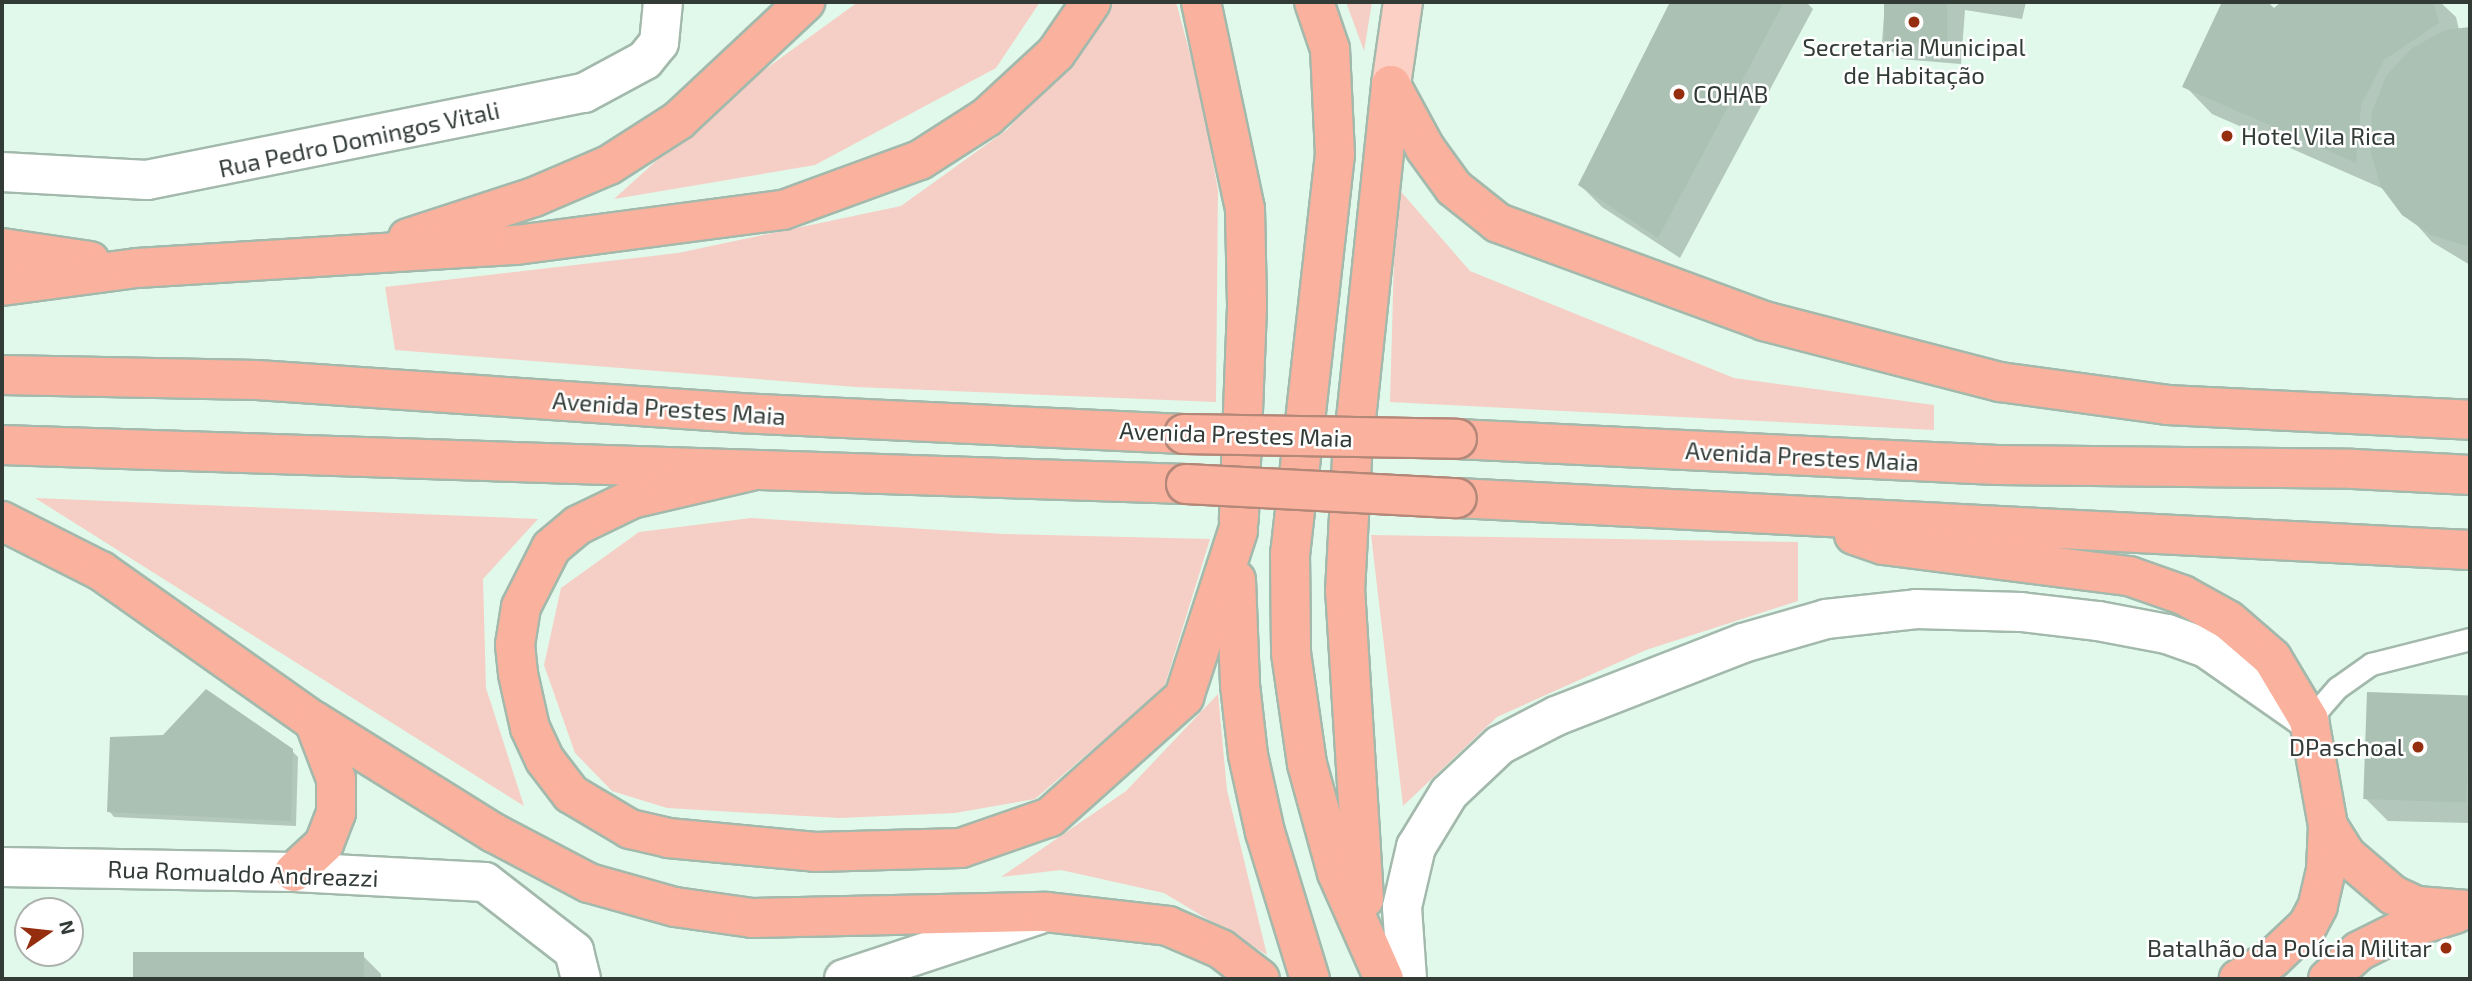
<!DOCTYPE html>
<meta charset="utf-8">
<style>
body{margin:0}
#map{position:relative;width:2472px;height:981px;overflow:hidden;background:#e1f9eb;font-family:"Exo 2",sans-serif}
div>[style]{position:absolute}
.green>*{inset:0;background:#f5cfc5}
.shadow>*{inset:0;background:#0003}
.building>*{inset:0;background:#aac1b4;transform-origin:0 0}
.roads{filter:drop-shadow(2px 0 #a2b9ac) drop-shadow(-2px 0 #a2b9ac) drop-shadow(0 2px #a2b9ac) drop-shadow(0 -2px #a2b9ac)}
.lane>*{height:21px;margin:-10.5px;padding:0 10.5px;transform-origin:10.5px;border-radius:10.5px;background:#fff}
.street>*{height:38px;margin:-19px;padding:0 19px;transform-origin:19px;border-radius:19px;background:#fff}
.primary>*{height:38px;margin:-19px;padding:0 19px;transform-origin:19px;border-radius:19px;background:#fcd0c4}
.highway>*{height:38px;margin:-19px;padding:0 19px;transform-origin:19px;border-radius:19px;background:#fab19d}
.bridges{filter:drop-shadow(2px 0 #b48879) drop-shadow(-2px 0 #b48879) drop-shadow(0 2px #b48879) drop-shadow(0 -2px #b48879)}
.highway-bridge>*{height:38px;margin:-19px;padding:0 19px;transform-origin:19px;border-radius:19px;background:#fab19d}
.dots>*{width:19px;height:19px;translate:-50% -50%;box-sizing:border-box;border:4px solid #fff;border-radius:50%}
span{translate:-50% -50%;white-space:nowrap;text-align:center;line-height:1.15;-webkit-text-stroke:5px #fff;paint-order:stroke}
.poi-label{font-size:24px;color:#323b36}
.left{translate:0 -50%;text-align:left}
.right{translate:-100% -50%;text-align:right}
.street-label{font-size:24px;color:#323b36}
.frame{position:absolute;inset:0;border:4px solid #323b36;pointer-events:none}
.north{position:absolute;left:14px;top:897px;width:70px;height:70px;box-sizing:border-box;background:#fff;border:2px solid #adb1af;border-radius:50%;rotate:76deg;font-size:19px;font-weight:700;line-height:28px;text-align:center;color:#323b36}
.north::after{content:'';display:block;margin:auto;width:24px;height:32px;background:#952d0f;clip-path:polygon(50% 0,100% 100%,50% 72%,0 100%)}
</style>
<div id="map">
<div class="green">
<i style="clip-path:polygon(858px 2px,1040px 2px,996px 68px,815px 165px,614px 199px,728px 96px)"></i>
<i style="clip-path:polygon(1113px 2px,1176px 2px,1201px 95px,1218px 190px,1216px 402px,856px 387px,395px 350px,385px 287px,678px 253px,901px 206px,1008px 129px)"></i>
<i style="clip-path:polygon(1346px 2px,1372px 2px,1364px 51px)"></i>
<i style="clip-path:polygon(1396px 186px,1470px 271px,1734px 378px,1934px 405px,1934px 430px,1390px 402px)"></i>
<i style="clip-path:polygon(35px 498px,538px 519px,483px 579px,486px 688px,524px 806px)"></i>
<i style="clip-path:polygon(751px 518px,1004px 534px,1210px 539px,1164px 688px,1035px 799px,955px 813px,839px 818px,667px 808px,612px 791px,575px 753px,544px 665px,561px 588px,639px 532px)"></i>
<i style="clip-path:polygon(1371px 535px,1798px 542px,1798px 601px,1646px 650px,1497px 717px,1403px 806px)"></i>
<i style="clip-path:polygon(1218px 694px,1227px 790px,1267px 955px,1164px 893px,1061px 870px,1001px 877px,1126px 791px)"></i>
</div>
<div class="shadow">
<i style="clip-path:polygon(1672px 2px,1806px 2px,1813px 9px,1680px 258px,1602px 207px,1580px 185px)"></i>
<i style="clip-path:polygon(1885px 2px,2026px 2px,2022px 19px,1965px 10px,1961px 64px,1900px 59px,1882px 42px)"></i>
<i style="clip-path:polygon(2225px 2px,2267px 2px,2275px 10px,2283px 2px,2440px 2px,2456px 17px,2459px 30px,2470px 29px,2470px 265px,2432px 242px,2386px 190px,2212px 114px,2185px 86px)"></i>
<i style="clip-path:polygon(2368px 694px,2470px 697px,2470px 823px,2388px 821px,2366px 799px)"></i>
<i style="clip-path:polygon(292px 751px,298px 757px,296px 826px,114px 817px,109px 811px)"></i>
<i style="clip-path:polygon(134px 954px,363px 956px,381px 974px,381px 979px,133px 979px)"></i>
</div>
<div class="building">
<i style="clip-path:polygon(1670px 2px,1784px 2px,1658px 238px,1578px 185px)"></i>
<i style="left:1884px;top:2px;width:63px;height:41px"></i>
<i style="clip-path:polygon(2222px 2px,2268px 2px,2274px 8px,2281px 2px,2433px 2px,2439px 23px,2384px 60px,2361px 105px,2356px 163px,2182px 87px)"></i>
<i style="clip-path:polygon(2470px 27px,2470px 245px,2464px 245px,2431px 235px,2402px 215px,2381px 187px,2370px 150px,2372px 112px,2386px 76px,2412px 48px,2445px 30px)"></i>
<i style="clip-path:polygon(206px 689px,293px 749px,291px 821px,107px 812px,110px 737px,163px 735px)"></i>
<i style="left:2367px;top:692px;width:103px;height:107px;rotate:2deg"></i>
<i style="left:133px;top:952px;width:231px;height:27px"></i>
</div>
<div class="roads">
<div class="lane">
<i style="left:2309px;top:720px;width:43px;rotate:-48.8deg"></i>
<i style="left:2337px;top:688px;width:42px;rotate:-35.2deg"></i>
<i style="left:2371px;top:664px;width:102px;rotate:-14.2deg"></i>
</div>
<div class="street">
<i style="left:2px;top:172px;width:145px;rotate:3.2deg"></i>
<i style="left:147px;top:180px;width:446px;rotate:-11.3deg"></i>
<i style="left:584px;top:93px;width:69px;rotate:-28.4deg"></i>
<i style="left:645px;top:60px;width:22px;rotate:-51deg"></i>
<i style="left:659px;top:43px;width:41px;rotate:-84.4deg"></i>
<i style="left:2px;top:867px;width:292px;rotate:1deg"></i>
<i style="left:294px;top:872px;width:191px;rotate:3deg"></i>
<i style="left:485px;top:882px;width:113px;rotate:37.8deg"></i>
<i style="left:574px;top:951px;width:29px;rotate:76deg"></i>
<i style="left:844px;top:979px;width:204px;rotate:-18.3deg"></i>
<i style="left:1407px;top:979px;width:72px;rotate:-94deg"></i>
<i style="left:1402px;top:907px;width:62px;rotate:-76.9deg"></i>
<i style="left:1416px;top:847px;width:63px;rotate:-58.6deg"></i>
<i style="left:1449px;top:793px;width:70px;rotate:-43.3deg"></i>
<i style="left:1500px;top:745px;width:63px;rotate:-27.4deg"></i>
<i style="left:1556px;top:716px;width:201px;rotate:-21.3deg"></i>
<i style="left:1743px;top:643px;width:86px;rotate:-16.1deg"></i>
<i style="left:1826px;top:619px;width:91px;rotate:-6.3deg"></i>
<i style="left:1916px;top:609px;width:105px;rotate:1.6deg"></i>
<i style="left:2021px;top:612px;width:78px;rotate:6.7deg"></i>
<i style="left:2098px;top:621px;width:70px;rotate:10.7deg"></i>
<i style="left:2167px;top:634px;width:41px;rotate:19.7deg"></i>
<i style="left:2206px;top:648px;width:126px;rotate:35deg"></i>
</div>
<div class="primary">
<i style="left:1391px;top:85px;width:84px;rotate:-81.8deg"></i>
</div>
<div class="highway">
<i style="left:1201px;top:2px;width:212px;rotate:78deg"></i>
<i style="left:1245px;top:209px;width:98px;rotate:88.8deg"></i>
<i style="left:1247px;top:307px;width:213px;rotate:92.2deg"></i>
<i style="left:1314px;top:2px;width:50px;rotate:71.2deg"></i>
<i style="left:1330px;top:49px;width:105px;rotate:87.3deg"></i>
<i style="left:1335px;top:154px;width:402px;rotate:96.4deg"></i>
<i style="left:1290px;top:553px;width:100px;rotate:89.4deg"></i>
<i style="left:1291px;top:653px;width:112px;rotate:81.8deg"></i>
<i style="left:1307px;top:764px;width:113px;rotate:74.6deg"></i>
<i style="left:1337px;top:873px;width:116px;rotate:66.1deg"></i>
<i style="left:1391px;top:85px;width:72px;rotate:61.6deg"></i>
<i style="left:1425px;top:148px;width:49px;rotate:54.1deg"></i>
<i style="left:1454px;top:188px;width:56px;rotate:38.5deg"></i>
<i style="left:1498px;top:223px;width:283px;rotate:20.2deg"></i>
<i style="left:1764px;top:321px;width:244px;rotate:14.5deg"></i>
<i style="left:2000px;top:382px;width:169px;rotate:7.8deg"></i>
<i style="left:2167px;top:405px;width:303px;rotate:2.8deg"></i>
<i style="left:408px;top:238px;width:133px;rotate:-18deg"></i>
<i style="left:534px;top:197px;width:82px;rotate:-23.1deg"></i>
<i style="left:609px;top:165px;width:83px;rotate:-32.7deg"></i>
<i style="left:679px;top:120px;width:173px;rotate:-43.1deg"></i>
<i style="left:2px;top:248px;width:89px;rotate:8.4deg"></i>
<i style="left:2px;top:286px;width:136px;rotate:-7.6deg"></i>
<i style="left:137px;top:268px;width:380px;rotate:-3.5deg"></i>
<i style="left:516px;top:245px;width:269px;rotate:-7.5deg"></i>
<i style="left:783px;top:210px;width:146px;rotate:-20.1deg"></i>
<i style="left:920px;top:160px;width:80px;rotate:-32.7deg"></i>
<i style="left:987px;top:117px;width:94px;rotate:-42.8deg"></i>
<i style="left:1056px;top:53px;width:62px;rotate:-55.5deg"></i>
<i style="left:2px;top:375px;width:255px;rotate:1.1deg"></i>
<i style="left:257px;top:380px;width:482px;rotate:3.9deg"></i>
<i style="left:738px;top:413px;width:446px;rotate:2.7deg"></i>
<i style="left:1457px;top:439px;width:541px;rotate:2.76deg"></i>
<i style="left:1997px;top:465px;width:356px;rotate:0.6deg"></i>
<i style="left:2353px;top:469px;width:117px;rotate:2.9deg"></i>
<i style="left:2px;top:445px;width:1185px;rotate:1.89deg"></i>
<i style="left:751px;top:471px;width:122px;rotate:166.8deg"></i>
<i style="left:632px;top:499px;width:60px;rotate:154.3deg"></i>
<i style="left:578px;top:525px;width:35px;rotate:140deg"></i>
<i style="left:551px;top:548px;width:66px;rotate:117deg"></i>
<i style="left:521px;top:607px;width:38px;rotate:99deg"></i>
<i style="left:515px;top:645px;width:29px;rotate:84deg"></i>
<i style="left:518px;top:674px;width:55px;rotate:77.5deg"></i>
<i style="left:530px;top:728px;width:35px;rotate:65deg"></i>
<i style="left:545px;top:760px;width:43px;rotate:52.6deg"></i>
<i style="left:571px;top:794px;width:69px;rotate:30.7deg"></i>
<i style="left:630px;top:829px;width:39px;rotate:13deg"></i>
<i style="left:668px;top:838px;width:148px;rotate:5.4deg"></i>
<i style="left:815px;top:852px;width:146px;rotate:-1.6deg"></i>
<i style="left:961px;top:848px;width:94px;rotate:-19.2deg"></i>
<i style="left:1050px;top:817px;width:180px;rotate:-41.8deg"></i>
<i style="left:1184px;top:697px;width:175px;rotate:-72deg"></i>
<i style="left:1457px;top:498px;width:1014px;rotate:2.94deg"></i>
<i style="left:2px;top:521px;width:111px;rotate:26.8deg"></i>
<i style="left:101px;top:571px;width:261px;rotate:35.2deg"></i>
<i style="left:314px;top:721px;width:212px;rotate:31.9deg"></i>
<i style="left:494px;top:833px;width:107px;rotate:27.8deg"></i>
<i style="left:589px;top:883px;width:89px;rotate:15.6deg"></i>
<i style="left:675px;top:907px;width:78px;rotate:8.1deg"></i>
<i style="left:752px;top:918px;width:294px;rotate:-1.2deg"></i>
<i style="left:1046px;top:912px;width:123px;rotate:6.5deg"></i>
<i style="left:1168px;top:926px;width:58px;rotate:23.5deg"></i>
<i style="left:1221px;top:949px;width:49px;rotate:37.6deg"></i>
<i style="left:1854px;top:535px;width:31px;rotate:19deg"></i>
<i style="left:1883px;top:545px;width:248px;rotate:7.2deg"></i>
<i style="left:2129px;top:576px;width:57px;rotate:19.4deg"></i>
<i style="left:2183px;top:595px;width:51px;rotate:29.1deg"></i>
<i style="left:2228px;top:620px;width:58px;rotate:40.8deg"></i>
<i style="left:2272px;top:658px;width:72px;rotate:59.2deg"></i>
<i style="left:2309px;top:720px;width:108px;rotate:79.8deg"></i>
<i style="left:2328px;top:826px;width:44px;rotate:92.6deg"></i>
<i style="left:2326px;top:870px;width:37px;rotate:103deg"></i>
<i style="left:2318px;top:906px;width:21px;rotate:118deg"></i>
<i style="left:2308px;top:925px;width:50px;rotate:136.6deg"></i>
<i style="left:2272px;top:959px;width:39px;rotate:149deg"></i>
<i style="left:1236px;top:580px;width:105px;rotate:87.8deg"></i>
<i style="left:1240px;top:685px;width:70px;rotate:83.5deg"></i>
<i style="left:1248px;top:755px;width:79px;rotate:77.6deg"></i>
<i style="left:1265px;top:832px;width:154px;rotate:73deg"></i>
<i style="left:2328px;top:826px;width:34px;rotate:58deg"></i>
<i style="left:2346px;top:855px;width:62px;rotate:40.4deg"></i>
<i style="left:2393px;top:895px;width:26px;rotate:25deg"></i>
<i style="left:2417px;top:906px;width:50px;rotate:4.6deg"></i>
<i style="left:294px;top:872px;width:41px;rotate:-43deg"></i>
<i style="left:324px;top:844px;width:33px;rotate:-69deg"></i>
<i style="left:336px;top:813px;width:34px;rotate:-90deg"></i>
<i style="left:336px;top:779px;width:62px;rotate:-110.8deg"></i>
<i style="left:1364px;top:899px;width:308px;rotate:-93.5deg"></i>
<i style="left:1345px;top:592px;width:135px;rotate:-87deg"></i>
<i style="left:1352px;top:457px;width:374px;rotate:-84deg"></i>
<i style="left:2328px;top:979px;width:42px;rotate:-42.1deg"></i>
<i style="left:2359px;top:951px;width:42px;rotate:-26.6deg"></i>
<i style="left:2397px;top:932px;width:61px;rotate:-17.2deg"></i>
</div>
</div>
<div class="bridges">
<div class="highway-bridge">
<i style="left:1184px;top:434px;width:273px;rotate:1deg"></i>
<i style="left:1186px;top:484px;width:271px;rotate:3deg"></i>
</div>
</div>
<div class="dots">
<i style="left:1914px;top:22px;background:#952d0f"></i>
<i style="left:1679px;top:94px;background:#952d0f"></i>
<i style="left:2227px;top:136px;background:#952d0f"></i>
<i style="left:2418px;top:747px;background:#952d0f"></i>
<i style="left:2446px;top:948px;background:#952d0f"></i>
</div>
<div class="poi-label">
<span style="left:1914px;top:61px">Secretaria Municipal<br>de Habitação</span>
<span class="left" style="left:1693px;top:94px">COHAB</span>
<span class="left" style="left:2241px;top:136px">Hotel Vila Rica</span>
<span class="right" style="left:2404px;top:747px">DPaschoal</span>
<span class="right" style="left:2432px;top:948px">Batalhão da Polícia Militar</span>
</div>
<div class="street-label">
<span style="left:359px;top:139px;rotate:-12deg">Rua Pedro Domingos Vitali</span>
<span style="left:669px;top:408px;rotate:4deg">Avenida Prestes Maia</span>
<span style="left:1236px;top:434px;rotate:2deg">Avenida Prestes Maia</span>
<span style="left:1802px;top:456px;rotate:3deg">Avenida Prestes Maia</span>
<span style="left:243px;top:873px;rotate:2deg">Rua Romualdo Andreazzi</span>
</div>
<div class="frame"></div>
<div class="north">N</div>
</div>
